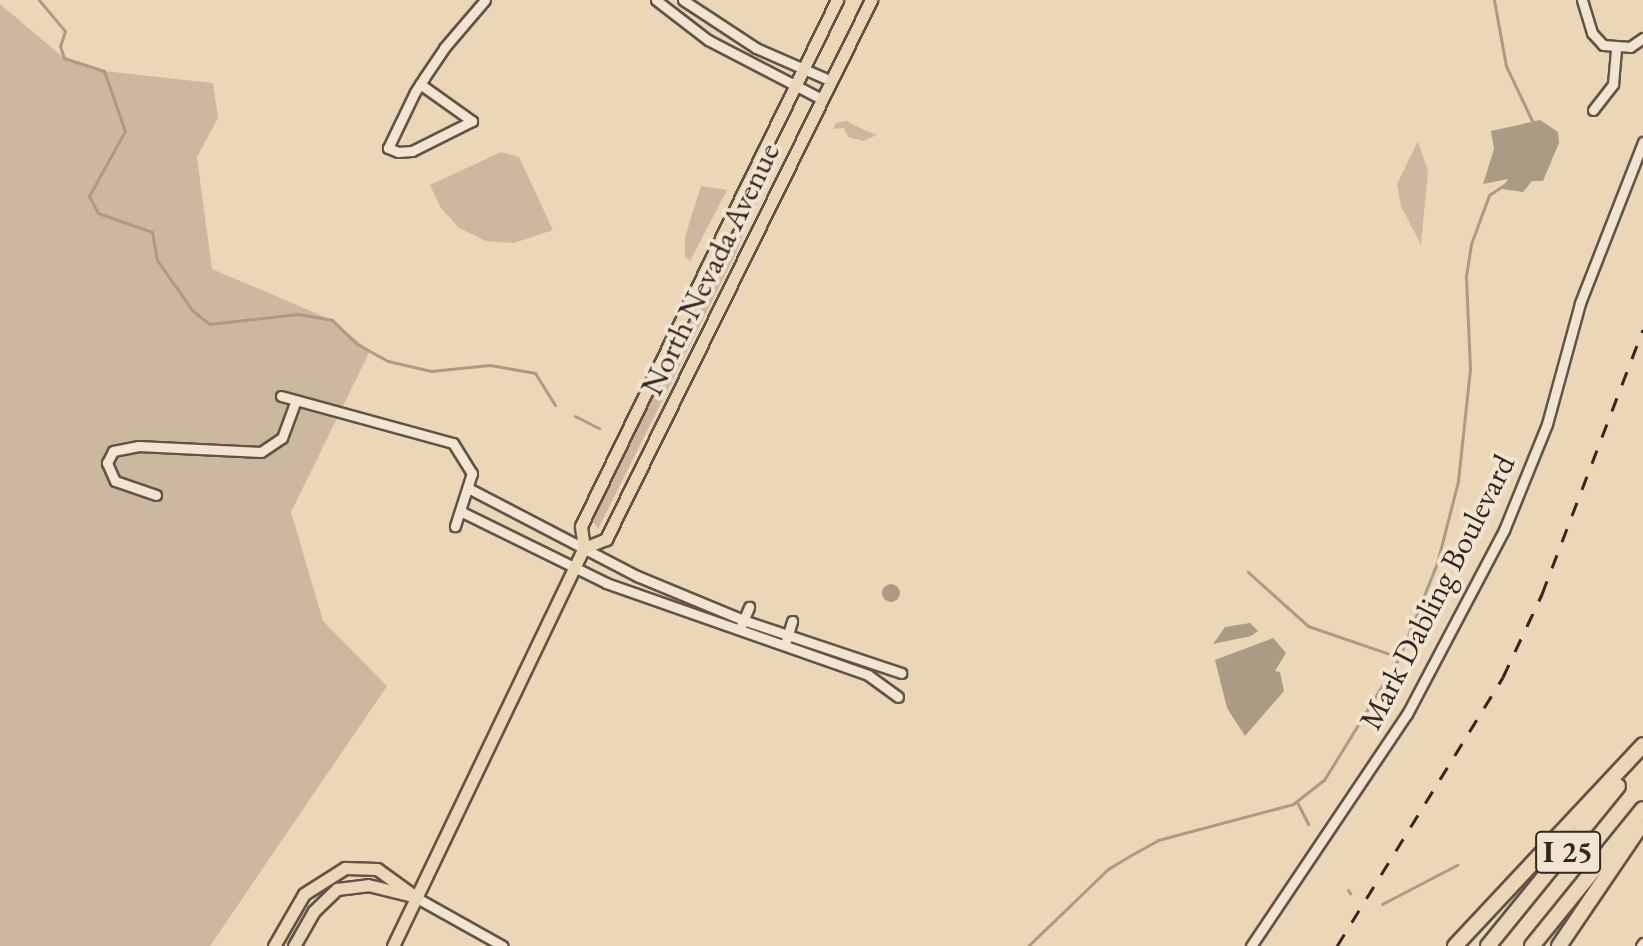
<!DOCTYPE html>
<style>
body{margin:0}
#map{position:relative;width:1643px;height:946px;overflow:hidden;background:#ebd6b8;font-family:"EB Garamond",serif}
div>[style]{position:absolute}
.green>*{inset:0;background:#ccb89e}
.water>*{inset:0;background:#ac9b84}
.round{border-radius:50%}
.stream>*{height:3px;margin:-1.5px;padding:0 1.5px;transform-origin:1.5px;border-radius:1.5px;background:#ac9b84}
.roads{filter:drop-shadow(2px 0 #615446) drop-shadow(-2px 0 #615446) drop-shadow(0 2px #615446) drop-shadow(0 -2px #615446)}
.minor>*{height:9px;margin:-4.5px;padding:0 4.5px;transform-origin:4.5px;border-radius:4.5px;background:#f2e4d1}
.major>*{height:11px;margin:-5.5px;padding:0 5.5px;transform-origin:5.5px;border-radius:5.5px;background:#ebd6b8}
.highway>*{height:14px;margin:-7px;padding:0 7px;transform-origin:7px;border-radius:7px;background:#ebd6b8}
.rail>*{height:3px;margin-top:-1.5px;transform-origin:0;background:repeating-linear-gradient(90deg,#332820 0 14px,transparent 0 28px)}
span{translate:-50% -50%;white-space:nowrap;text-align:center;line-height:1.15;-webkit-text-stroke:8px #f2e4d1;paint-order:stroke}
.shield-label span{padding:2px 6px;background:#f2e4d1;border:2px solid;border-radius:6px;-webkit-text-stroke-width:0}
.shield-label{font-size:30px;color:#332820;font-weight:700}
.street-label{font-size:32px;color:#332820}
</style>
<div id="map">
<div class="green">
<i style="clip-path:polygon(0 4px,64px 58px,104px 71px,213px 83px,218px 118px,197px 157px,212px 269px,332px 320px,370px 351px,291px 512px,323px 621px,387px 686px,210px 946px,0 946px)"></i>
<i style="clip-path:polygon(847px 121px,862px 129px,877px 135px,863px 141px,848px 137px,844px 128px,833px 129px,836px 123px)"></i>
<i style="clip-path:polygon(1418px 141px,1428px 171px,1421px 245px,1401px 206px,1397px 184px)"></i>
<i style="clip-path:polygon(501px 152px,519px 157px,553px 230px,514px 243px,486px 241px,459px 228px,441px 208px,430px 185px)"></i>
<i style="clip-path:polygon(767px 158px,772px 161px,735px 255px,598px 529px,593px 521px,645px 407px)"></i>
<i style="clip-path:polygon(701px 186px,727px 190px,690px 261px,685px 256px,685px 237px)"></i>
</div>
<div class="water">
<i style="clip-path:polygon(1540px 120px,1558px 132px,1559px 143px,1543px 181px,1532px 181px,1523px 192px,1502px 189px,1508px 179px,1483px 184px,1494px 149px,1491px 131px)"></i>
<i class="round" style="left:882px;top:584px;width:18px;height:18px"></i>
<i style="clip-path:polygon(1250px 623px,1258px 631px,1251px 636px,1213px 644px,1225px 627px)"></i>
<i style="clip-path:polygon(1273px 638px,1286px 653px,1275px 671px,1280px 672px,1284px 691px,1245px 736px,1227px 708px,1215px 660px)"></i>
</div>
<div class="stream">
<i style="left:39px;top:0;width:40px;rotate:50deg"></i>
<i style="left:65px;top:31px;width:16px;rotate:108deg"></i>
<i style="left:60px;top:46px;width:13px;rotate:72deg"></i>
<i style="left:64px;top:58px;width:42px;rotate:18deg"></i>
<i style="left:104px;top:71px;width:64px;rotate:70.7deg"></i>
<i style="left:125px;top:131px;width:74px;rotate:119deg"></i>
<i style="left:89px;top:196px;width:19px;rotate:62deg"></i>
<i style="left:98px;top:213px;width:57px;rotate:19.4deg"></i>
<i style="left:152px;top:232px;width:28px;rotate:80deg"></i>
<i style="left:157px;top:260px;width:61px;rotate:55deg"></i>
<i style="left:192px;top:310px;width:22px;rotate:39deg"></i>
<i style="left:209px;top:324px;width:90px;rotate:-6.4deg"></i>
<i style="left:298px;top:314px;width:35px;rotate:10deg"></i>
<i style="left:332px;top:320px;width:35px;rotate:44deg"></i>
<i style="left:357px;top:344px;width:35px;rotate:29deg"></i>
<i style="left:388px;top:361px;width:44px;rotate:13.1deg"></i>
<i style="left:431px;top:371px;width:59px;rotate:-5.8deg"></i>
<i style="left:490px;top:365px;width:46px;rotate:10.1deg"></i>
<i style="left:535px;top:373px;width:38px;rotate:58deg"></i>
<i style="left:1494px;top:0;width:67px;rotate:79.7deg"></i>
<i style="left:1506px;top:66px;width:68px;rotate:64.6deg"></i>
<i style="left:575px;top:416px;width:27px;rotate:27deg"></i>
<i style="left:1248px;top:572px;width:81px;rotate:42deg"></i>
<i style="left:1308px;top:626px;width:95px;rotate:19deg"></i>
<i style="left:1297px;top:802px;width:25px;rotate:63deg"></i>
<i style="left:1348px;top:890px;width:4px;rotate:56deg"></i>
<i style="left:1382px;top:904px;width:85px;rotate:-27.5deg"></i>
<i style="left:1028px;top:946px;width:111px;rotate:-43.9deg"></i>
<i style="left:1108px;top:869px;width:29px;rotate:-31deg"></i>
<i style="left:1133px;top:854px;width:29px;rotate:-29deg"></i>
<i style="left:1158px;top:840px;width:140px;rotate:-14.9deg"></i>
<i style="left:1293px;top:804px;width:39px;rotate:-38deg"></i>
<i style="left:1324px;top:780px;width:143px;rotate:-58.4deg"></i>
<i style="left:1399px;top:658px;width:102px;rotate:-68.2deg"></i>
<i style="left:1437px;top:563px;width:85px;rotate:-75.6deg"></i>
<i style="left:1458px;top:481px;width:113px;rotate:-83.9deg"></i>
<i style="left:1470px;top:369px;width:93px;rotate:-92.5deg"></i>
<i style="left:1466px;top:276px;width:32px;rotate:-81deg"></i>
<i style="left:1471px;top:244px;width:52px;rotate:-69.8deg"></i>
<i style="left:1489px;top:195px;width:23px;rotate:-34deg"></i>
</div>
<div class="roads">
<div class="minor">
<i style="left:656px;top:0;width:66px;rotate:37.6deg"></i>
<i style="left:708px;top:40px;width:128px;rotate:27.4deg"></i>
<i style="left:683px;top:0;width:87px;rotate:33.3deg"></i>
<i style="left:756px;top:48px;width:82px;rotate:23.7deg"></i>
<i style="left:1582px;top:0;width:34px;rotate:73deg"></i>
<i style="left:1592px;top:33px;width:16px;rotate:47deg"></i>
<i style="left:1603px;top:45px;width:27px;rotate:4deg"></i>
<i style="left:1630px;top:47px;width:16px;rotate:-35deg"></i>
<i style="left:420px;top:84px;width:64px;rotate:35.4deg"></i>
<i style="left:472px;top:121px;width:67px;rotate:153.4deg"></i>
<i style="left:412px;top:151px;width:14px;rotate:176deg"></i>
<i style="left:398px;top:152px;width:11px;rotate:-158deg"></i>
<i style="left:388px;top:148px;width:62px;rotate:-64.3deg"></i>
<i style="left:415px;top:92px;width:17px;rotate:-57deg"></i>
<i style="left:424px;top:78px;width:36px;rotate:-56deg"></i>
<i style="left:444px;top:48px;width:63px;rotate:-49.5deg"></i>
<i style="left:1593px;top:110px;width:33px;rotate:-52deg"></i>
<i style="left:1613px;top:84px;width:35px;rotate:-85deg"></i>
<i style="left:281px;top:396px;width:178px;rotate:15.3deg"></i>
<i style="left:453px;top:443px;width:36px;rotate:58deg"></i>
<i style="left:472px;top:473px;width:56px;rotate:107.8deg"></i>
<i style="left:468px;top:488px;width:191px;rotate:27.5deg"></i>
<i style="left:637px;top:576px;width:115px;rotate:22.5deg"></i>
<i style="left:743px;top:620px;width:167px;rotate:18.5deg"></i>
<i style="left:156px;top:495px;width:43px;rotate:-161.1deg"></i>
<i style="left:115px;top:481px;width:20px;rotate:-114deg"></i>
<i style="left:107px;top:463px;width:13px;rotate:-63deg"></i>
<i style="left:113px;top:451px;width:25px;rotate:-11deg"></i>
<i style="left:138px;top:446px;width:123px;rotate:2.8deg"></i>
<i style="left:261px;top:452px;width:25px;rotate:-34deg"></i>
<i style="left:282px;top:438px;width:40px;rotate:-69.8deg"></i>
<i style="left:462px;top:512px;width:161px;rotate:26.2deg"></i>
<i style="left:606px;top:583px;width:278px;rotate:19.3deg"></i>
<i style="left:868px;top:675px;width:37px;rotate:36deg"></i>
<i style="left:741px;top:626px;width:21px;rotate:-67deg"></i>
<i style="left:786px;top:641px;width:21px;rotate:-73deg"></i>
<i style="left:417px;top:898px;width:98px;rotate:29.2deg"></i>
<i style="left:1251px;top:946px;width:280px;rotate:-56.1deg"></i>
<i style="left:1407px;top:714px;width:208px;rotate:-62.2deg"></i>
<i style="left:1504px;top:530px;width:114px;rotate:-67.9deg"></i>
<i style="left:1547px;top:424px;width:125px;rotate:-74.7deg"></i>
<i style="left:1580px;top:303px;width:173px;rotate:-68.6deg"></i>
<i style="left:1641px;top:946px;width:4px;rotate:-56deg"></i>
</div>
<div class="major">
<i style="left:584px;top:548px;width:24px;rotate:-22deg"></i>
<i style="left:606px;top:539px;width:601px;rotate:-63.82deg"></i>
<i style="left:274px;top:946px;width:60px;rotate:-60deg"></i>
<i style="left:304px;top:894px;width:49px;rotate:-32.4deg"></i>
<i style="left:345px;top:868px;width:32px;rotate:2deg"></i>
<i style="left:377px;top:869px;width:49px;rotate:35.9deg"></i>
<i style="left:294px;top:946px;width:40px;rotate:-60.3deg"></i>
<i style="left:314px;top:911px;width:32px;rotate:-44deg"></i>
<i style="left:337px;top:889px;width:31px;rotate:-7deg"></i>
<i style="left:368px;top:885px;width:50px;rotate:13.8deg"></i>
<i style="left:393px;top:946px;width:441px;rotate:-64.4deg"></i>
<i style="left:584px;top:548px;width:22px;rotate:-98deg"></i>
<i style="left:581px;top:526px;width:585px;rotate:-64.05deg"></i>
</div>
<div class="highway">
<i style="left:1455px;top:946px;width:275px;rotate:-46.9deg"></i>
<i style="left:1488px;top:946px;width:206px;rotate:-50.9deg"></i>
<i style="left:1532px;top:946px;width:176px;rotate:-51deg"></i>
<i style="left:1559px;top:946px;width:144px;rotate:-55.8deg"></i>
</div>
</div>
<div class="rail">
<i style="left:1337px;top:946px;width:316px;rotate:-58.3deg"></i>
<i style="left:1503px;top:677px;width:92px;rotate:-64.8deg"></i>
<i style="left:1542px;top:594px;width:283px;rotate:-69.1deg"></i>
</div>
<div class="shield-label">
<span style="left:1568px;top:852px">I 25</span>
</div>
<div class="street-label">
<span style="left:710px;top:269px;rotate:-64deg">North Nevada Avenue</span>
<span style="left:1437px;top:592px;rotate:-63deg">Mark Dabling Boulevard</span>
</div>
</div>
